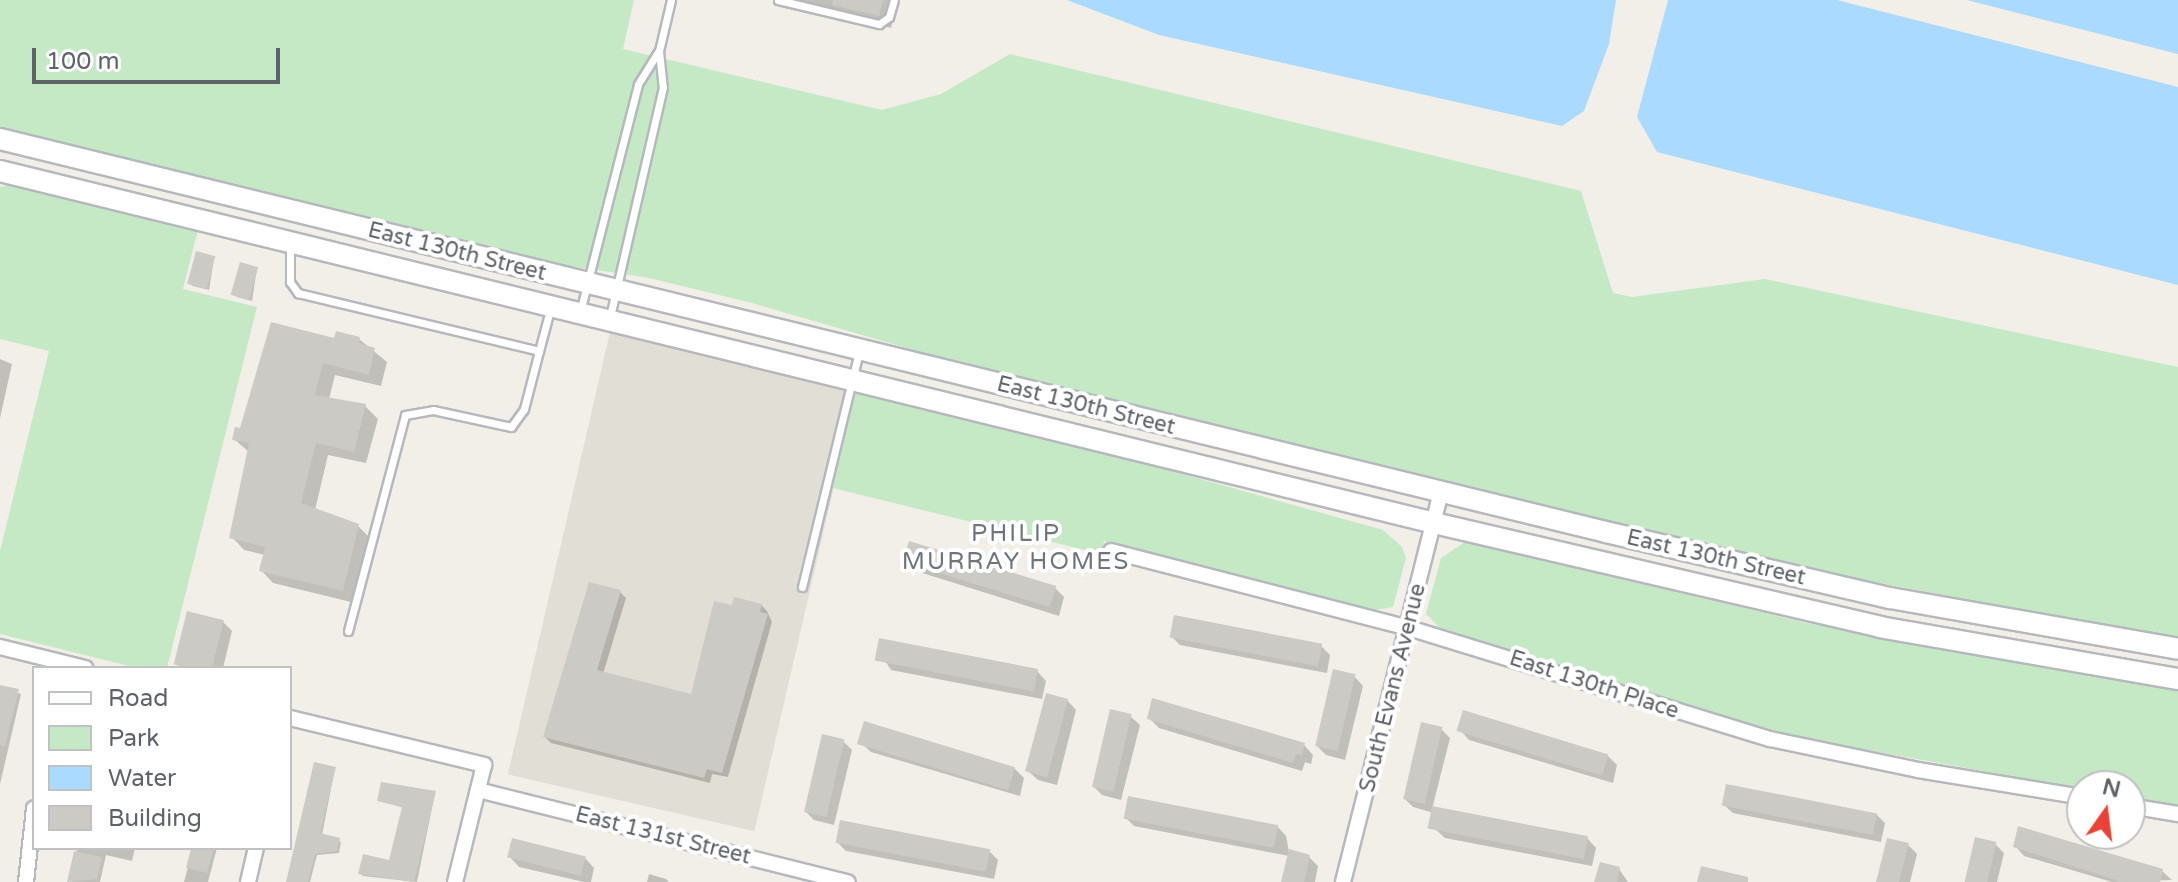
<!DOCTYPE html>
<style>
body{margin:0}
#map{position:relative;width:2178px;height:882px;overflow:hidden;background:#f1efe8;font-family:"Varela Round",sans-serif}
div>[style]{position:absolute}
.education>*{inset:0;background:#e1ded6;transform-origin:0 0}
.green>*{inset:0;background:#c5e8c5}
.water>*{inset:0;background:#aadaff}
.shadow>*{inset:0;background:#0003}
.building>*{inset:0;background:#cccac5;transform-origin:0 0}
.roads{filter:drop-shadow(2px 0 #b5b8bc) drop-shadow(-2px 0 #b5b8bc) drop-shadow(0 2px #b5b8bc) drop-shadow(0 -2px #b5b8bc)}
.service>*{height:7px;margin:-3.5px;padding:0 3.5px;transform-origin:3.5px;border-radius:3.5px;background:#fff}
.minor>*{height:14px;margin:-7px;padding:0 7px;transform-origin:7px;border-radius:7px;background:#fff}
.secondary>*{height:20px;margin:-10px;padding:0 10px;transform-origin:10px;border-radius:10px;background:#fff}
span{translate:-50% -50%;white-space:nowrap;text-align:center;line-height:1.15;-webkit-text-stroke:8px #fff;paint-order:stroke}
.street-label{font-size:22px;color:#5f6368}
.neighbourhood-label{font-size:24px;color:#70757a;letter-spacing:2px}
.legend{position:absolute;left:32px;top:666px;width:260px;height:184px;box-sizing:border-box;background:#fff;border:2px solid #bfc1c3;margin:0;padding:10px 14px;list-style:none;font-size:24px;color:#5f6368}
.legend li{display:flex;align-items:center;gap:16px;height:40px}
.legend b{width:40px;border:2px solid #bfc1c3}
.north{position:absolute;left:2066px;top:770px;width:80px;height:80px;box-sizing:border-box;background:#fff;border:2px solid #bfc1c3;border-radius:50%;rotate:14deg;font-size:22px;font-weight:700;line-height:32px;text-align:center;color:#5f6368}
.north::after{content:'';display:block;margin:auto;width:28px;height:36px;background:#ea4335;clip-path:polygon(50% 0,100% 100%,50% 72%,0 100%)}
.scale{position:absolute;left:32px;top:48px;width:248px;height:36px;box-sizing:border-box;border:4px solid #5f6368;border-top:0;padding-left:10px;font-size:24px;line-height:28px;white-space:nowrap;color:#5f6368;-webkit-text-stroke:6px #fff;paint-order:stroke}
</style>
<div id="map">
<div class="education">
<i style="left:610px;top:332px;width:253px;height:454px;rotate:13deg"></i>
</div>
<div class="green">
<i style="clip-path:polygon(0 0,634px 0,623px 49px,882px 110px,941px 94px,1010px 54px,1581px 191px,1613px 293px,1632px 297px,1765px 279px,2178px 367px,2178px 639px,1847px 577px,1617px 524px,938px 357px,752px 303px,649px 278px,551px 263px,0 128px)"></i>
<i style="clip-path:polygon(9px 185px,198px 230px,183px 289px,257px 307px,167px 668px,137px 668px,0 634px,0 551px,49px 351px,0 339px,0 187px)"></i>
<i style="clip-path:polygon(856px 391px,1082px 446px,1383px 530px,1402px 547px,1406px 558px,1393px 607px,1375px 610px,1104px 541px,1101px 554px,833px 488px)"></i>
<i style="clip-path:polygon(1465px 542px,1807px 623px,2178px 690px,2178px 807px,2130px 798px,2130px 786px,2082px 789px,1802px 738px,1634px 691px,1439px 627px,1426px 614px,1441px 558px)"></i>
</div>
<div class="water">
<i style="clip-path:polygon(1067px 0,1616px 0,1609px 44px,1584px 111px,1562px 126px,1159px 35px)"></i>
<i style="clip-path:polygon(1668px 0,1837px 0,2178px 87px,2178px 285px,1657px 152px,1637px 117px)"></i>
<i style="clip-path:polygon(1967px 0,2178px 0,2178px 54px)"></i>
</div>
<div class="shadow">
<i style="clip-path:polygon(783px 0,898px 0,891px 28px)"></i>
<i style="clip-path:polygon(214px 258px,209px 290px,193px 286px,190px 284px)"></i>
<i style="clip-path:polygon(257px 268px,252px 301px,237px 297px,235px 295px)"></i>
<i style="clip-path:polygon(359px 339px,387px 362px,381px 386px,335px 375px,329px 399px,365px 406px,378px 419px,366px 463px,328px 455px,315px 510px,358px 526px,371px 539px,355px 603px,273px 583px,261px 570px,265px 555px,244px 550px,232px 537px,249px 452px,234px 439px,336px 340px)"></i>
<i style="clip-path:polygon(0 359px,12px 364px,0 418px)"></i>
<i style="clip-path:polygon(906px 561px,1055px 588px,1064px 597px,1059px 616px,916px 571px)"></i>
<i style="clip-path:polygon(620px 592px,626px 598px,603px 674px,693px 697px,734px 608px,761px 605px,767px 611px,772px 622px,728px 777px,712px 774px,710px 783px,551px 743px,545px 737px)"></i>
<i style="clip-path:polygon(223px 622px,232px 631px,223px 668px,181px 668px,176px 663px)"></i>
<i style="clip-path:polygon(1171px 636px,1321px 646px,1330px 655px,1327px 673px,1180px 645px)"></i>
<i style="clip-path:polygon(880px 640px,1037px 671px,1046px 681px,1042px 699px,891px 670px,878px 650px)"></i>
<i style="clip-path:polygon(1354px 676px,1363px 686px,1345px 760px,1326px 755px,1317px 746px)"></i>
<i style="clip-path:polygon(0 687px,21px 694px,0 784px)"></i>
<i style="clip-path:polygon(1067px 700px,1076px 710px,1057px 785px,1038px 780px,1028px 771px)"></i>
<i style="clip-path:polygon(1130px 716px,1140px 725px,1121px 800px,1102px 795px,1093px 786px)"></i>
<i style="clip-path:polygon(1150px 719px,1304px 745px,1313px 755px,1311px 764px,1305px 762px,1302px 771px,1159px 728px)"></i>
<i style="clip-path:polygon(1441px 729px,1450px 738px,1432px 809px,1587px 838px,1596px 848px,1592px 866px,1445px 838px,1435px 829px,1434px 813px,1413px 807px,1404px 798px)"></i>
<i style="clip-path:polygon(1460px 730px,1608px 756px,1617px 765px,1613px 783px,1469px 740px)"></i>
<i style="clip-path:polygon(843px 741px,852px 750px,834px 825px,814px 820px,805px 811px)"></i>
<i style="clip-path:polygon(861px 743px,1014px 768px,1024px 778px,1020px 796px,871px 752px)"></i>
<i style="clip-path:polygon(335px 768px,322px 835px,341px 842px,339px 853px,317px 855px,310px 882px,287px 882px)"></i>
<i style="clip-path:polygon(435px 793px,417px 882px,363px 876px,360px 873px,390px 863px,404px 808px,379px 800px)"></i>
<i style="clip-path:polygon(1723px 804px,1876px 814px,1885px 823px,1881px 842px,1733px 813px)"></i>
<i style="clip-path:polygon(1125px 817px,1277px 826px,1286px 836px,1289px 852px,1309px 857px,1318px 866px,1315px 882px,1283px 882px,1289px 856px,1134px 826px)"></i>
<i style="clip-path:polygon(837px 842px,989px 851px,998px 860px,994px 879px,846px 851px)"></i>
<i style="clip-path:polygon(1995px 844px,2004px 853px,1997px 882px,1966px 882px)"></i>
<i style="clip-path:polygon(1908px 845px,1917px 854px,1910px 882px,1878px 882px)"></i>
<i style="clip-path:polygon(2015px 846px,2162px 871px,2172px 880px,2112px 882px,2024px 856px)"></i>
<i style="clip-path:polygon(77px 848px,135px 848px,132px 861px,106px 855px,100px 882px,72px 882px)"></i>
<i style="clip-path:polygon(193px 848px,217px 848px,208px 882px,184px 882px)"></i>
<i style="clip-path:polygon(510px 857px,585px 858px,594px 868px,591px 882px,584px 882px,519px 867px)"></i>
<i style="clip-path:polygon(1619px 869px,1628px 882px,1597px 882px)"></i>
<i style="clip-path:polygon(649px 874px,666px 879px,669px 882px,647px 882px)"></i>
</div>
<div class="building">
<i style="clip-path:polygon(833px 0,883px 0,879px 16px,832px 5px)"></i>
<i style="left:196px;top:251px;width:20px;height:34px;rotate:15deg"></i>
<i style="left:240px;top:262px;width:19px;height:34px;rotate:16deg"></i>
<i style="clip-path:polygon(271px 322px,334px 338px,336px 331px,360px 337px,359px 343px,375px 348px,369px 375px,323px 363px,315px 395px,366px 404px,354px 452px,316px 443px,301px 503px,359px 524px,343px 591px,259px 571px,265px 547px,229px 538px,249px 443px,232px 440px,235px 427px,240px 428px)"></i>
<i style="left:909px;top:541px;width:154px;height:22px;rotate:17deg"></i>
<i style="clip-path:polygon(589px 582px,621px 590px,597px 670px,691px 694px,714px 601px,732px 605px,734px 597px,762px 604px,760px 612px,768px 614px,722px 773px,707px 769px,704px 778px,543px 737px)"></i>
<i style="left:187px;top:611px;width:38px;height:55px;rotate:14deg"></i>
<i style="left:1174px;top:615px;width:151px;height:23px;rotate:11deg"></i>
<i style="left:879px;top:638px;width:162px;height:23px;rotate:11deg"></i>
<i style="left:1333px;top:669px;width:23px;height:79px;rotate:13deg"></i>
<i style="clip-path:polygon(0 685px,19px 689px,5px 746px,0 745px)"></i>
<i style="left:1046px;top:693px;width:23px;height:81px;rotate:15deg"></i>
<i style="clip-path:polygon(1152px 698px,1305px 743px,1302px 756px,1296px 754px,1293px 763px,1147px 719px)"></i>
<i style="left:1110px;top:709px;width:22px;height:80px;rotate:13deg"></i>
<i style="left:1463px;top:710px;width:152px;height:22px;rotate:17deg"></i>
<i style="left:864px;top:721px;width:158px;height:24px;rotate:17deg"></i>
<i style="left:1421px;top:722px;width:22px;height:79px;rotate:13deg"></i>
<i style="left:822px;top:734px;width:23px;height:80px;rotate:13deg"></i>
<i style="clip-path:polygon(314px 762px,336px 767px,320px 833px,340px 838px,337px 851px,315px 854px,308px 882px,286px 882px)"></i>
<i style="clip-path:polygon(381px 782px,436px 791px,414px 882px,358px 874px,363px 854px,389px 860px,402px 807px,377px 801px)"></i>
<i style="left:1726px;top:784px;width:154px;height:22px;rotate:11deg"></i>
<i style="left:1128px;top:796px;width:153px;height:23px;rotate:11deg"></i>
<i style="left:1432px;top:806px;width:159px;height:23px;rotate:11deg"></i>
<i style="left:840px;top:820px;width:153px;height:23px;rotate:11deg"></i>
<i style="clip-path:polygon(2018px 826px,2163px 869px,2160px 882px,2122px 882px,2013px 847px)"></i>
<i style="left:1975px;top:837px;width:22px;height:46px;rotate:13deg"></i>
<i style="left:512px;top:838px;width:76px;height:20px;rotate:14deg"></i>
<i style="clip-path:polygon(1887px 838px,1909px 843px,1899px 882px,1876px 882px)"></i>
<i style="clip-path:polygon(191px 848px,213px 850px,207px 873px,186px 868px)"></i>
<i style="clip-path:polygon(1289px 849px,1310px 855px,1304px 882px,1281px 882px)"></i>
<i style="clip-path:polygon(74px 851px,102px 857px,97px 879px,67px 882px)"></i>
<i style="clip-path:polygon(1600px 862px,1620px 867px,1617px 882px,1594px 882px)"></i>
<i style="clip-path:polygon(1701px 866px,1748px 877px,1748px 882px,1697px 882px)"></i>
</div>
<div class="roads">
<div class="service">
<i style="left:778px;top:0;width:104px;rotate:13.4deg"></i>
<i style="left:879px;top:24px;width:12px;rotate:-35deg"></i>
<i style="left:889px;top:17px;width:18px;rotate:-74deg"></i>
<i style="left:659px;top:51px;width:52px;rotate:-76.8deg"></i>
<i style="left:290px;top:244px;width:38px;rotate:90deg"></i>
<i style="left:290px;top:282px;width:14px;rotate:54deg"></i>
<i style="left:298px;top:293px;width:248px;rotate:13.5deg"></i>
<i style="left:539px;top:351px;width:42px;rotate:-75deg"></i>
<i style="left:580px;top:312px;width:235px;rotate:-75.7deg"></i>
<i style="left:638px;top:84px;width:39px;rotate:-58deg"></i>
<i style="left:659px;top:51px;width:36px;rotate:84deg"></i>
<i style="left:663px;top:87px;width:236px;rotate:103deg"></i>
<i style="left:802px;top:587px;width:242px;rotate:-76.4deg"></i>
<i style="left:348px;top:631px;width:223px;rotate:-75.2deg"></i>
<i style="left:405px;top:415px;width:28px;rotate:-10deg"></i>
<i style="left:433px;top:410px;width:80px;rotate:12.3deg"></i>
<i style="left:511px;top:427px;width:22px;rotate:-54deg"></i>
<i style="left:524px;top:409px;width:60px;rotate:-75.5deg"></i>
</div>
<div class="minor">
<i style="left:1111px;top:551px;width:308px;rotate:14.5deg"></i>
<i style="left:1409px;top:628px;width:378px;rotate:17.1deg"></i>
<i style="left:1770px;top:739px;width:151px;rotate:11.8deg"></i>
<i style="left:1918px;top:770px;width:166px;rotate:9.3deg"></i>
<i style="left:0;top:647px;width:88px;rotate:13.9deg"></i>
<i style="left:290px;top:718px;width:200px;rotate:13.6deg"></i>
<i style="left:484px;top:765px;width:121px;rotate:103.9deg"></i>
<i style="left:478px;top:790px;width:381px;rotate:14deg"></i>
<i style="left:2130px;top:806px;width:49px;rotate:9.5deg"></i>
<i style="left:26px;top:882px;width:74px;rotate:-83.8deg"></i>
<i style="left:248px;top:882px;width:35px;rotate:-77deg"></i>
<i style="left:1343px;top:882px;width:401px;rotate:-75.9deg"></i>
</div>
<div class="secondary">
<i style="left:0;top:139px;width:1653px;rotate:13.75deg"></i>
<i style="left:1606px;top:532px;width:292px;rotate:13.1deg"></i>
<i style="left:1890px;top:598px;width:292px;rotate:10deg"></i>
<i style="left:0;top:171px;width:1477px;rotate:13.79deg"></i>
<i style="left:1434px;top:523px;width:458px;rotate:13.1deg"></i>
<i style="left:1880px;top:627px;width:303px;rotate:9.9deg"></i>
</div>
</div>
<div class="street-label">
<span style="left:457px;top:252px;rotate:14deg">East 130th Street</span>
<span style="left:1086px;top:406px;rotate:14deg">East 130th Street</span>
<span style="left:1716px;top:558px;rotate:13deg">East 130th Street</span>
<span style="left:1594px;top:685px;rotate:18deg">East 130th Place</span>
<span style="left:1393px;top:688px;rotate:-76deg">South Evans Avenue</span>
<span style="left:663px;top:836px;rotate:14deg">East 131st Street</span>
</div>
<div class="neighbourhood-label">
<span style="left:1016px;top:548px">PHILIP<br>MURRAY HOMES</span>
</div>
<ul class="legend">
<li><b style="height:10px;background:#fff"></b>Road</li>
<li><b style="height:22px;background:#c5e8c5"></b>Park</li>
<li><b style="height:22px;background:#aadaff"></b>Water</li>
<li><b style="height:22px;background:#cccac5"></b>Building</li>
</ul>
<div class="north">N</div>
<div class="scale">100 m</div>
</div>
